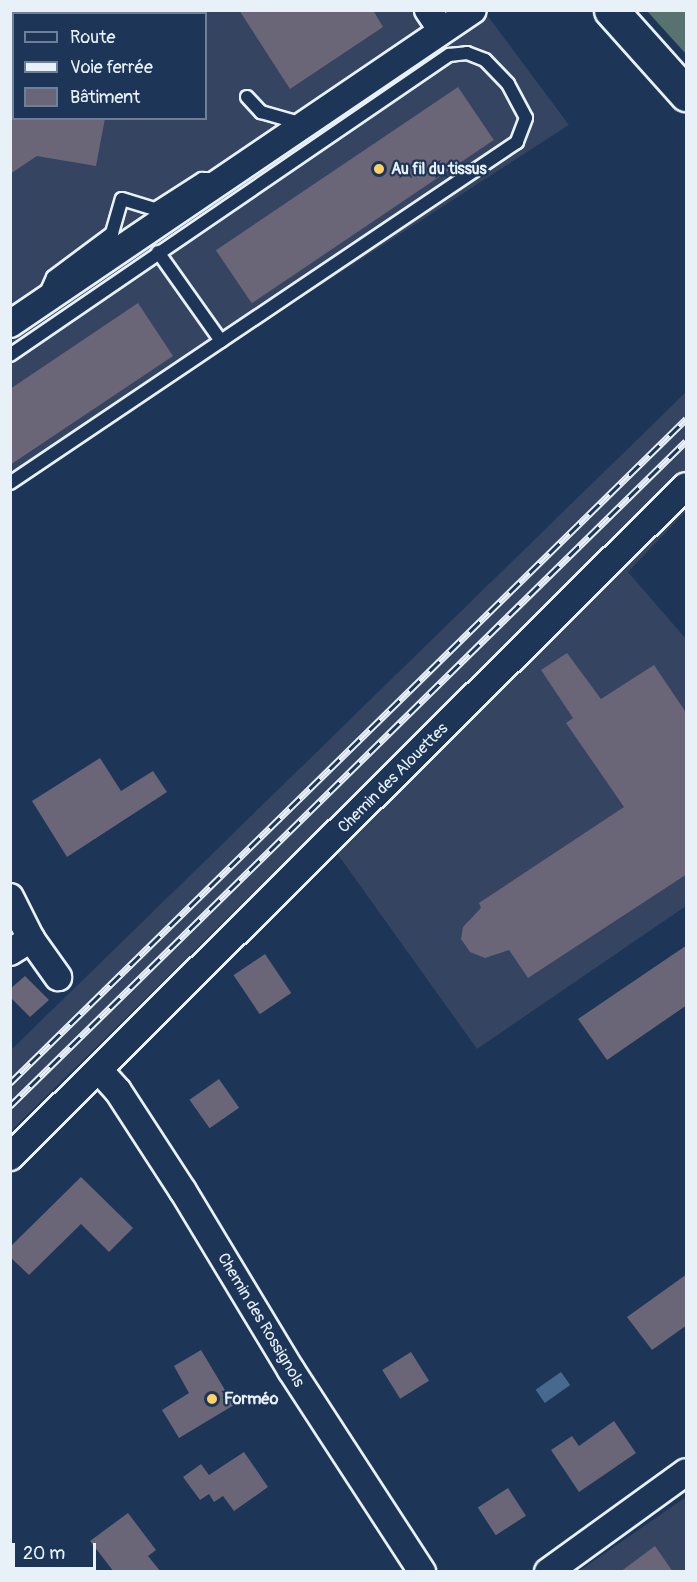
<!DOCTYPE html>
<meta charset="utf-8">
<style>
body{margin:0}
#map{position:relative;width:697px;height:1582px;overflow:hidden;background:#1d3557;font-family:Pangolin,sans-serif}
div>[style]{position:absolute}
.built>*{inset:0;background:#344461}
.green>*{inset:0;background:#58726f}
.water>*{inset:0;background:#48698e;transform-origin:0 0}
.building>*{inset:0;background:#6a6677;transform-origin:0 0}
.roads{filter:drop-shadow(2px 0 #e8f1f8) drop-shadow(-2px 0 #e8f1f8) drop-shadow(0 2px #e8f1f8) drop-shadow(0 -2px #e8f1f8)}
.lane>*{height:12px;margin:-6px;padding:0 6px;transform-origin:6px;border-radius:6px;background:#1d3557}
.street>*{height:26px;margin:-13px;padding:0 13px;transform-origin:13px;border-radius:13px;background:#1d3557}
.secondary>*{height:33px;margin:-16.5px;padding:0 16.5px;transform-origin:16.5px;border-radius:16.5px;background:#1d3557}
.rail>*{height:7px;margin-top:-3.5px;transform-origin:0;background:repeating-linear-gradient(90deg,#1d3557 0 14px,#e8f1f8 0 28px);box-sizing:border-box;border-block:2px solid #e8f1f8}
.dots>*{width:16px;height:16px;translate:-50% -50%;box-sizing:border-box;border:3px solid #1d3557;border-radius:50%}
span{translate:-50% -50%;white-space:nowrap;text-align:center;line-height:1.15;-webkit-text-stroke:4.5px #1d3557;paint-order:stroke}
.poi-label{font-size:16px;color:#e8f1f8;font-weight:700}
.left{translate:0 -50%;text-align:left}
.street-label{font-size:16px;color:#e8f1f8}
.frame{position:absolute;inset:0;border:12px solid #e8f1f8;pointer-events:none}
.legend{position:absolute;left:12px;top:12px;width:195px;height:108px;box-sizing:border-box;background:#1d3557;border:2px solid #6e8097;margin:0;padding:8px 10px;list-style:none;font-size:18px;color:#e8f1f8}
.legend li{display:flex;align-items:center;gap:12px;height:30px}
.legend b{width:30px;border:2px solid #6e8097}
.scale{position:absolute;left:12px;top:1543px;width:84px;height:27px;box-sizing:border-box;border:3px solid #e8f1f8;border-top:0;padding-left:8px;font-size:18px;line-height:21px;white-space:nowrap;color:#e8f1f8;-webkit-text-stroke:4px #1d3557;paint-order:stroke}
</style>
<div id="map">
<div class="built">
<i style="clip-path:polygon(evenodd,11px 11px,484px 11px,569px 125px,11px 485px,11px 11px,14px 14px,206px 14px,206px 118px,14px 118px,14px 14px)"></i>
<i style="clip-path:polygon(686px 392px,686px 511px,628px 572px,686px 639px,686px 906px,477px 1049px,319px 828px,11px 1131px,11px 1050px)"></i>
<i style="clip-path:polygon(686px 1497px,686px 1571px,579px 1571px)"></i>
</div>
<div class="green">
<i style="clip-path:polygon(647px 11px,686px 11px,686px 54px)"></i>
</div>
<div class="water">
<i style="left:561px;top:1372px;width:16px;height:31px;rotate:55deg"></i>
</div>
<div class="building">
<i style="clip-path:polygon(239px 10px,373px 10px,383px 27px,290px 89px)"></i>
<i style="left:458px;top:87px;width:64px;height:292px;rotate:56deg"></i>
<i style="clip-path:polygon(10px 118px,105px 118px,96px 166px,37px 156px,10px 174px)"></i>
<i style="clip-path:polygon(138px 303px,173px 356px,10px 465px,10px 389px)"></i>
<i style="clip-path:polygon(567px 653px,601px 699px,654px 665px,687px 714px,687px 874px,528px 978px,509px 950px,485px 958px,470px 952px,461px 939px,463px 927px,481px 908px,479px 903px,624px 807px,566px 723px,573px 718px,541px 670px)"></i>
<i style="clip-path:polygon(100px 758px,121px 791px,153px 771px,167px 792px,67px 857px,32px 801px)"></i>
<i style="clip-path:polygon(687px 945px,687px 1005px,607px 1060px,578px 1019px)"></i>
<i style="left:265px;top:954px;width:47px;height:38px;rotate:56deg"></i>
<i style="clip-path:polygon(25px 976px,49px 1000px,30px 1017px,10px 997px,10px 989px)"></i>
<i style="left:219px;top:1079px;width:35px;height:36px;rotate:55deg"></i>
<i style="clip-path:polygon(81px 1177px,133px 1228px,109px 1252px,81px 1224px,29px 1275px,10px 1257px,10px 1247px)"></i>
<i style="clip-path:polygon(687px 1274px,687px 1325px,652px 1350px,627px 1317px)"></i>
<i style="clip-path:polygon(201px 1350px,234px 1405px,179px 1438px,162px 1410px,189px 1393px,174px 1366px)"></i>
<i style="left:411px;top:1352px;width:34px;height:34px;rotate:58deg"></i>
<i style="clip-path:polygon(614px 1421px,636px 1453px,579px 1492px,551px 1450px,572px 1436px,579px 1446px)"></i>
<i style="clip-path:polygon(244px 1452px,268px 1487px,234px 1511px,223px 1496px,214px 1502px,209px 1494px,200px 1500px,183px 1477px,201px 1464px,209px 1475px)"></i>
<i style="left:508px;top:1488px;width:33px;height:36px;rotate:57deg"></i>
<i style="clip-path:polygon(128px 1513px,156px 1550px,148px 1556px,161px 1572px,114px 1572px,90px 1541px)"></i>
<i style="clip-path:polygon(655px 1546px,673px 1572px,620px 1572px)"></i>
</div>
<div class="roads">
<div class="lane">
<i style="left:247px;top:97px;width:21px;rotate:47deg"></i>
<i style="left:261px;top:112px;width:41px;rotate:15.8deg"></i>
<i style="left:158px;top:252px;width:109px;rotate:54.7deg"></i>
<i style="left:46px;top:293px;width:17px;rotate:-66deg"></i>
<i style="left:53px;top:277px;width:74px;rotate:-36.7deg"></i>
<i style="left:112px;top:233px;width:35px;rotate:-74deg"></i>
<i style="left:122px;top:199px;width:34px;rotate:17deg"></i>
<i style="left:155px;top:209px;width:56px;rotate:-32.6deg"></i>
<i style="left:202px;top:179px;width:15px"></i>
<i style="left:10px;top:355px;width:532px;rotate:-34.35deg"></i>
<i style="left:449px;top:55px;width:18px;rotate:-6deg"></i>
<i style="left:467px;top:53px;width:19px;rotate:21deg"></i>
<i style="left:485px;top:60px;width:33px;rotate:46deg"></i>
<i style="left:508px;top:84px;width:38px;rotate:62deg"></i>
<i style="left:526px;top:118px;width:26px;rotate:111deg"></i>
<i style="left:517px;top:142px;width:611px;rotate:146.08deg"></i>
</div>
<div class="street">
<i style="left:428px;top:10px;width:23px;rotate:56deg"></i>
<i style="left:10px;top:324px;width:559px;rotate:-34.14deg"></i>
<i style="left:10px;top:897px;width:47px;rotate:63.4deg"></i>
<i style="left:31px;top:939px;width:47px;rotate:54.6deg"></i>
<i style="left:10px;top:952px;width:25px;rotate:-32deg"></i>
<i style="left:99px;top:1070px;width:28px;rotate:48deg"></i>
<i style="left:118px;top:1091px;width:119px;rotate:57deg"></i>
<i style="left:183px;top:1191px;width:209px;rotate:58.9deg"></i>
<i style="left:291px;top:1370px;width:241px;rotate:57deg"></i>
<i style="left:10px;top:1157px;width:952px;rotate:-44.79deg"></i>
<i style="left:548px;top:1572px;width:170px;rotate:-35.9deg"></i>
</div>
<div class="secondary">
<i style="left:611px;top:10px;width:113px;rotate:48.2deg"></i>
</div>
</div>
<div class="rail">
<i style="left:10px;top:1083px;width:948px;rotate:-44.49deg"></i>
<i style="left:10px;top:1106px;width:948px;rotate:-44.53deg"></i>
</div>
<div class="dots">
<i style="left:379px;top:169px;background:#ffd166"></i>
<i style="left:212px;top:1399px;background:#ffd166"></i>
</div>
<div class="poi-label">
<span class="left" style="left:391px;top:169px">Au fil du tissus</span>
<span class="left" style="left:224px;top:1399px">Forméo</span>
</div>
<div class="street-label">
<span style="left:393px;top:778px;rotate:-45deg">Chemin des Alouettes</span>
<span style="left:261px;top:1320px;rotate:59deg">Chemin des Rossignols</span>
</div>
<div class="frame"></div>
<ul class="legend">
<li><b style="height:8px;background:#1d3557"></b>Route</li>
<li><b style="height:8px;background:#e8f1f8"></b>Voie ferrée</li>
<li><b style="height:16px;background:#6a6677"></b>Bâtiment</li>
</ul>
<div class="scale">20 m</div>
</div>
